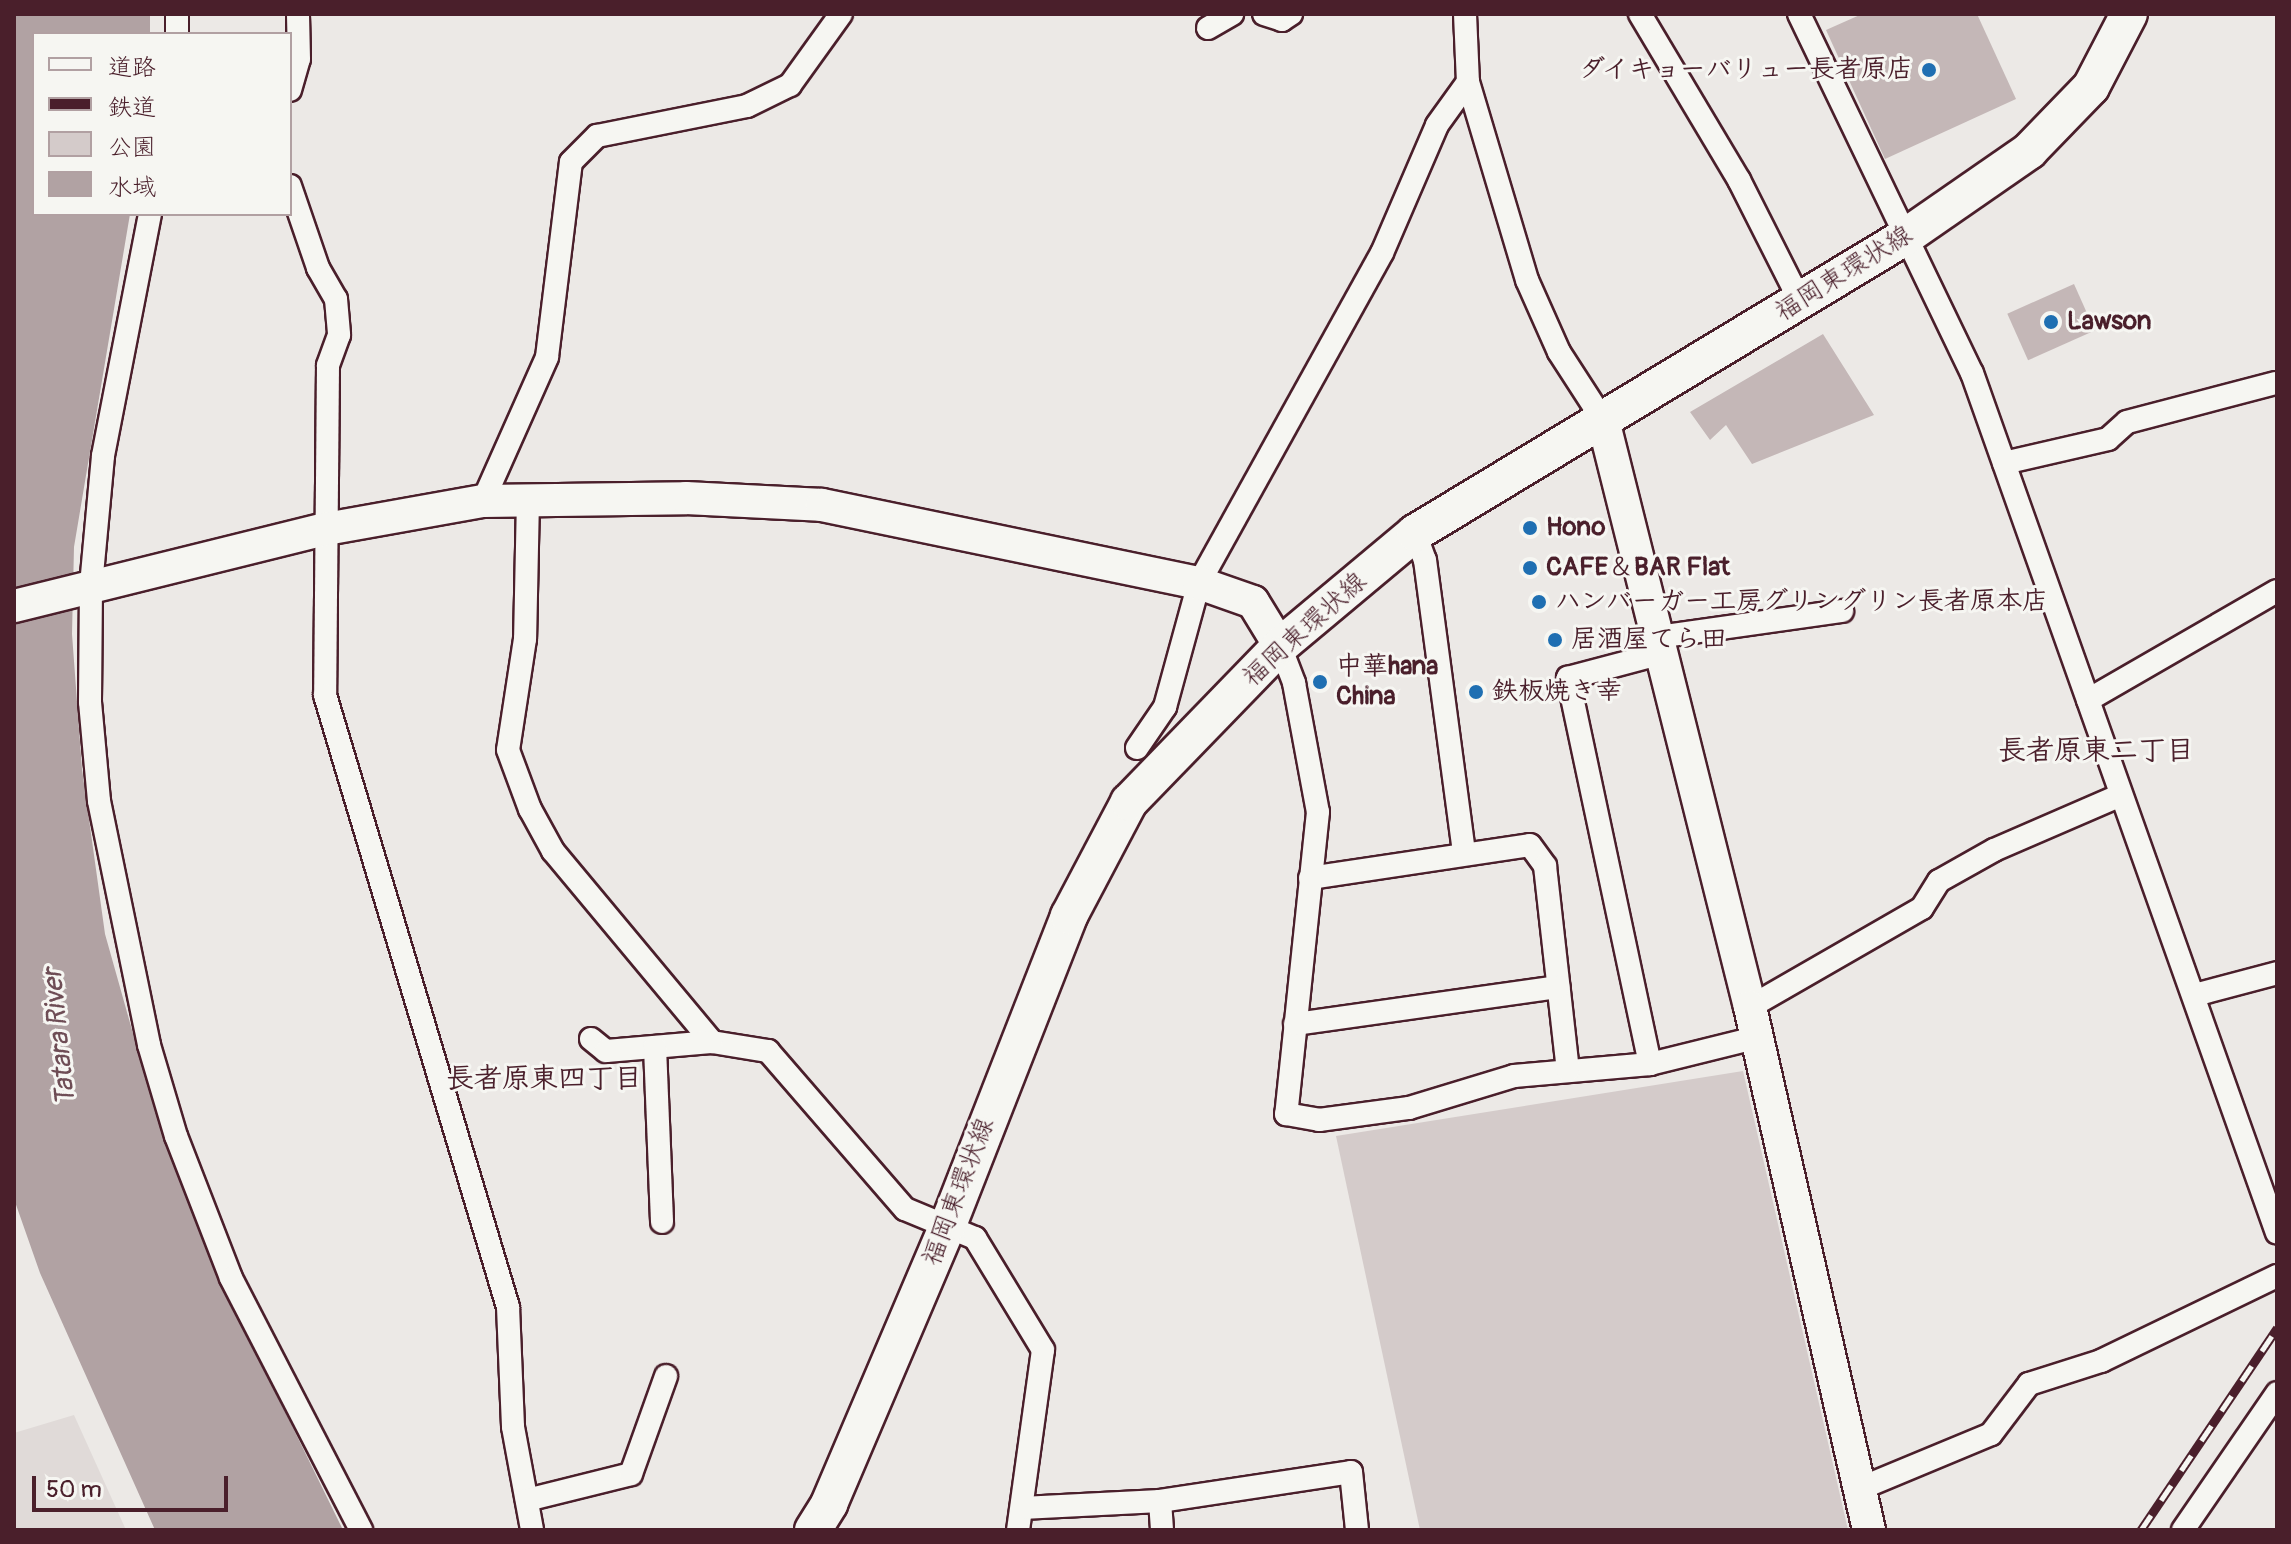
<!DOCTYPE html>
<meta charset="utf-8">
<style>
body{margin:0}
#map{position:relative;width:2291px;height:1544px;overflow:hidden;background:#ece9e6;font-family:Pangolin,"Klee One",sans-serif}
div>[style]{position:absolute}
.built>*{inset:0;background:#e0dad8}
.green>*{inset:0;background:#d4cbca}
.water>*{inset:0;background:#b1a2a3}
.building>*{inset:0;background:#c4b7b7;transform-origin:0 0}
.roads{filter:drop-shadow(2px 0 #4a1f2b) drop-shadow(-2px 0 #4a1f2b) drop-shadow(0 2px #4a1f2b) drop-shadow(0 -2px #4a1f2b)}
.street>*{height:22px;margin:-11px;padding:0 11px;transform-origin:11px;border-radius:11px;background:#f6f6f2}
.secondary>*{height:32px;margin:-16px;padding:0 16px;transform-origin:16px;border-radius:16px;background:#f6f6f2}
.primary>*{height:36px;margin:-18px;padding:0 18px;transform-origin:18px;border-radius:18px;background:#f6f6f2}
.rail>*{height:9px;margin-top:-4.5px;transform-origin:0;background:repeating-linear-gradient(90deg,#f6f6f2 0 18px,#4a1f2b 0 36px);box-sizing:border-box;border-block:2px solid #4a1f2b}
.dots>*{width:22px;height:22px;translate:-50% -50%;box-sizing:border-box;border:4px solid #f6f6f2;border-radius:50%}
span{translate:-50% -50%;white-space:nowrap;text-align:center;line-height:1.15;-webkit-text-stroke:6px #f6f6f2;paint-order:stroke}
.poi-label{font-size:26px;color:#4a1f2b;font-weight:700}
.right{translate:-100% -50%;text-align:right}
.left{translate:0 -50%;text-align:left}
.street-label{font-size:26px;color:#4a1f2b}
.neighbourhood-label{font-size:28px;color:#4a1f2b;font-weight:700}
.water-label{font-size:28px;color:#6e4d55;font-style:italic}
.frame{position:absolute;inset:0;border:16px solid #4a1f2b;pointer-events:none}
.legend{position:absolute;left:32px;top:32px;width:260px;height:184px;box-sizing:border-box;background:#f6f6f2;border:2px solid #b1a0a2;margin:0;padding:10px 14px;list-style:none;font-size:24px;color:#4a1f2b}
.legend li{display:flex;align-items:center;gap:16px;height:40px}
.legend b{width:40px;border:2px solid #b1a0a2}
.scale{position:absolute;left:32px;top:1476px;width:196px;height:36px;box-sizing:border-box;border:4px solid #4a1f2b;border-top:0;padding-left:10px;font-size:24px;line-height:28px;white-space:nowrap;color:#4a1f2b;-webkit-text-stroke:6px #f6f6f2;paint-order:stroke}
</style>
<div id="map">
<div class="built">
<i style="clip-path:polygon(74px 1415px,126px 1530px,14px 1530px,14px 1433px)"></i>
</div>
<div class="green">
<i style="clip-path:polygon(1743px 1071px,1848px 1530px,1420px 1530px,1336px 1136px)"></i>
</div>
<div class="water">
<i style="clip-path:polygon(14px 14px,150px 14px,150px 34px,34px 34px,34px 214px,130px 214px,74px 547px,72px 634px,82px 769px,105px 934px,154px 1108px,215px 1269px,343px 1530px,155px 1530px,40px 1273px,14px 1199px)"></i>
</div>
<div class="building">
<i style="clip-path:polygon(1862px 14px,1977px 14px,2016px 99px,1885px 159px,1826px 30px)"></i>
<i style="left:2074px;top:284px;width:51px;height:73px;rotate:66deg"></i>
<i style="clip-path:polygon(1823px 334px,1874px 415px,1752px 464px,1726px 425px,1710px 440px,1690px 412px)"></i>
</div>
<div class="roads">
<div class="street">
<i style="left:1264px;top:14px;width:19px;rotate:18deg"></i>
<i style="left:1282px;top:20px;width:11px;rotate:-34deg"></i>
<i style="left:1465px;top:14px;width:68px;rotate:87.5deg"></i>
<i style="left:1468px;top:82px;width:207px;rotate:73.4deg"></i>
<i style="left:1527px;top:280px;width:79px;rotate:66deg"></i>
<i style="left:1559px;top:352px;width:81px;rotate:57.1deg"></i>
<i style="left:1640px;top:14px;width:193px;rotate:59.2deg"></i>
<i style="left:1739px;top:180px;width:136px;rotate:63.2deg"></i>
<i style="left:1799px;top:14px;width:399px;rotate:64.3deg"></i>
<i style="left:1972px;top:373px;width:912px;rotate:70.47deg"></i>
<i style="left:1208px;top:28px;width:28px;rotate:-30deg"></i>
<i style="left:177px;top:34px;width:20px;rotate:-90deg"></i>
<i style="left:290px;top:90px;width:32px;rotate:-74deg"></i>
<i style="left:299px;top:59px;width:45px;rotate:-91.3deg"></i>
<i style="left:290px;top:186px;width:87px;rotate:71.1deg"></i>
<i style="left:318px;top:268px;width:36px;rotate:60deg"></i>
<i style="left:336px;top:299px;width:36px;rotate:85deg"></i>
<i style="left:339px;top:335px;width:33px;rotate:110deg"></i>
<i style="left:328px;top:366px;width:329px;rotate:90.5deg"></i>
<i style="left:325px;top:695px;width:639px;rotate:73.35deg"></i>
<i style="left:508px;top:1307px;width:120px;rotate:87.6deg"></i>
<i style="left:513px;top:1427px;width:105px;rotate:79.5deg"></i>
<i style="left:150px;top:214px;width:247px;rotate:101deg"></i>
<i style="left:103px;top:456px;width:131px;rotate:95.3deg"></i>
<i style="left:91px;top:586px;width:116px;rotate:90.5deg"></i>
<i style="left:90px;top:702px;width:99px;rotate:84.8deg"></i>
<i style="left:99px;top:801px;width:249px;rotate:78.4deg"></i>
<i style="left:149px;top:1045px;width:95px;rotate:73.5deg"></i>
<i style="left:176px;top:1136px;width:152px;rotate:68.8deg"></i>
<i style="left:231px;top:1278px;width:284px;rotate:62.7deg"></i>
<i style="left:2004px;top:463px;width:107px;rotate:-13deg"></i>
<i style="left:2108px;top:439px;width:25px;rotate:-42deg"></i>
<i style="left:2127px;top:422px;width:154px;rotate:-14.7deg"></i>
<i style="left:528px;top:499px;width:140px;rotate:91.2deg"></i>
<i style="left:525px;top:639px;width:112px;rotate:98.7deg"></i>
<i style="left:508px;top:750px;width:63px;rotate:69.6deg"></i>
<i style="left:530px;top:809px;width:48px;rotate:61.3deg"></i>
<i style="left:553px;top:851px;width:249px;rotate:50.2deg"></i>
<i style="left:712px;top:1042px;width:57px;rotate:9.1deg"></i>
<i style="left:768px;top:1051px;width:209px;rotate:49.1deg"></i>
<i style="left:905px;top:1209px;width:76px;rotate:22.5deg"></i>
<i style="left:975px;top:1238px;width:131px;rotate:58.7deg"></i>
<i style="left:1043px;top:1350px;width:182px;rotate:97.9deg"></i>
<i style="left:483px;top:501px;width:158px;rotate:-66deg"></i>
<i style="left:547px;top:357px;width:196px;rotate:-83deg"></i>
<i style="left:571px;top:162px;width:37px;rotate:-45deg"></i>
<i style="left:597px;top:136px;width:153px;rotate:-11.3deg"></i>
<i style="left:747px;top:106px;width:48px;rotate:-26deg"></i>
<i style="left:790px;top:85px;width:87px;rotate:-54.3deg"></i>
<i style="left:1415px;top:533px;width:29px;rotate:70deg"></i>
<i style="left:1425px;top:560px;width:296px;rotate:82.4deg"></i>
<i style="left:1657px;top:637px;width:187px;rotate:-8deg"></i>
<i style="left:1280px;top:646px;width:40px;rotate:69deg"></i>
<i style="left:1294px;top:683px;width:131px;rotate:79.5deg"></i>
<i style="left:1318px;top:812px;width:304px;rotate:96deg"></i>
<i style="left:1286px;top:1114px;width:34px;rotate:10deg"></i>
<i style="left:1319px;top:1120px;width:91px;rotate:-7.6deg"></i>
<i style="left:1409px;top:1108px;width:110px;rotate:-16.9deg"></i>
<i style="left:1514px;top:1076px;width:137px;rotate:-5deg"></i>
<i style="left:1650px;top:1064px;width:108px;rotate:-13.9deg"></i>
<i style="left:2088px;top:700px;width:218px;rotate:-30deg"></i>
<i style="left:1137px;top:748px;width:50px;rotate:-55.7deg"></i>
<i style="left:1165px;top:707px;width:129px;rotate:-74.7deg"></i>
<i style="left:1199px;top:583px;width:377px;rotate:-61deg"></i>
<i style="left:1382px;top:253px;width:139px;rotate:-66.7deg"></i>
<i style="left:1437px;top:125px;width:53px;rotate:-54.2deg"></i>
<i style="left:1310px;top:878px;width:222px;rotate:-8.5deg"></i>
<i style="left:1530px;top:845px;width:26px;rotate:54deg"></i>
<i style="left:1545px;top:866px;width:206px;rotate:83.6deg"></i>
<i style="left:2195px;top:995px;width:85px;rotate:-15deg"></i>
<i style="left:1750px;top:1007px;width:198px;rotate:-29.9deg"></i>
<i style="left:1922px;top:908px;width:32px;rotate:-58deg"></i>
<i style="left:1939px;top:881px;width:63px;rotate:-29.4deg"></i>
<i style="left:1994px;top:850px;width:138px;rotate:-23.4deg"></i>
<i style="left:1295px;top:1024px;width:266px;rotate:-8deg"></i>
<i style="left:591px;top:1039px;width:19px;rotate:39deg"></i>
<i style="left:606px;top:1051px;width:106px;rotate:-4.9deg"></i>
<i style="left:655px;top:1047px;width:175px;rotate:87.7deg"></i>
<i style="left:1650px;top:1064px;width:395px;rotate:-102deg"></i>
<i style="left:1568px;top:678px;width:97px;rotate:-14.9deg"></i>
<i style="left:1859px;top:1489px;width:143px;rotate:-22.6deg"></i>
<i style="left:1991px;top:1434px;width:63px;rotate:-52.8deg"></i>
<i style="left:2029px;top:1384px;width:76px;rotate:-17.7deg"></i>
<i style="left:2101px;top:1361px;width:195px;rotate:-25.8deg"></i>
<i style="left:527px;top:1500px;width:107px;rotate:-14deg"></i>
<i style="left:631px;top:1474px;width:104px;rotate:-70.3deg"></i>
<i style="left:1160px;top:1501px;width:29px;rotate:86deg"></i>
<i style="left:1022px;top:1508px;width:138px;rotate:-2.9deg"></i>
<i style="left:1160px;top:1501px;width:193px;rotate:-8.6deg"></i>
<i style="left:1351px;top:1472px;width:58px;rotate:84.1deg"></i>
<i style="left:2183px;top:1530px;width:166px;rotate:-55.5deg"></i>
</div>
<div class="secondary">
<i style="left:1603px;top:420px;width:605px;rotate:75.94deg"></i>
<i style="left:1750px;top:1007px;width:536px;rotate:77.18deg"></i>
<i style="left:14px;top:606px;width:321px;rotate:-13.9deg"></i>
<i style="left:326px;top:529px;width:159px;rotate:-10.1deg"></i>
<i style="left:483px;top:501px;width:203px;rotate:-0.8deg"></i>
<i style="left:686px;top:498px;width:136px;rotate:2.9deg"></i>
<i style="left:822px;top:505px;width:385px;rotate:11.7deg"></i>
<i style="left:1199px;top:583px;width:57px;rotate:19.4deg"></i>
<i style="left:1253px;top:602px;width:52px;rotate:58.5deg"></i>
</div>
<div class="primary">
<i style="left:813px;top:1530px;width:31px;rotate:-58deg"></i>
<i style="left:829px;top:1504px;width:303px;rotate:-66.9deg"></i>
<i style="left:948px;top:1225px;width:332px;rotate:-68.6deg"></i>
<i style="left:1069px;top:916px;width:129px;rotate:-62.2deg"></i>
<i style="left:1129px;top:802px;width:217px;rotate:-45.9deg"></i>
<i style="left:1280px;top:646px;width:176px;rotate:-39.9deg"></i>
<i style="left:1415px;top:533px;width:572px;rotate:-31.14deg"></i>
<i style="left:1905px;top:237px;width:151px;rotate:-34.7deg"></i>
<i style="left:2029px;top:151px;width:89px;rotate:-45.9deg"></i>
<i style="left:2091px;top:87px;width:82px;rotate:-62.5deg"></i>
</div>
</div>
<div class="rail">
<i style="left:2141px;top:1530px;width:244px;rotate:-56deg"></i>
</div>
<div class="dots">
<i style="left:1929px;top:70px;background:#1f6fb2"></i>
<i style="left:2051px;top:322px;background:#1f6fb2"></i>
<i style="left:1530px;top:528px;background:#1f6fb2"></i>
<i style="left:1530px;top:568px;background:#1f6fb2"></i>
<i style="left:1539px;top:602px;background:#1f6fb2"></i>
<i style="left:1555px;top:640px;background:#1f6fb2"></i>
<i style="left:1320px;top:682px;background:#1f6fb2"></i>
<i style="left:1476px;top:692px;background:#1f6fb2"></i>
</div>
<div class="poi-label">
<span class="right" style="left:1913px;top:70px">ダイキョーバリュー長者原店</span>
<span class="left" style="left:2067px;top:322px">Lawson</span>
<span class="left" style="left:1546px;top:528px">Hono</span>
<span class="left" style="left:1546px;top:568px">CAFE＆BAR Flat</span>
<span class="left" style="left:1555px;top:602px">ハンバーガー工房グリングリン長者原本店</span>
<span class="left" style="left:1571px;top:640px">居酒屋てら田</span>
<span class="left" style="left:1336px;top:682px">中華hana<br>China</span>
<span class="left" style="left:1492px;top:692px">鉄板焼き幸</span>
</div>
<div class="street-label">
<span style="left:1844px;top:274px;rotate:-32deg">福岡東環状線</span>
<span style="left:1305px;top:630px;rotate:-42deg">福岡東環状線</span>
<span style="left:959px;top:1192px;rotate:-69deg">福岡東環状線</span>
</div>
<div class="neighbourhood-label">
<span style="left:2096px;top:751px">長者原東二丁目</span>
<span style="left:544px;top:1079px">長者原東四丁目</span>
</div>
<div class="water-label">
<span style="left:60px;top:1037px;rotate:-96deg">Tatara River</span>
</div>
<div class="frame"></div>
<ul class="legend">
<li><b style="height:10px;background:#f6f6f2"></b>道路</li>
<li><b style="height:10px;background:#4a1f2b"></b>鉄道</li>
<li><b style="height:22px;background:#d4cbca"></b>公園</li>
<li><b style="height:22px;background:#b1a2a3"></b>水域</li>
</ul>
<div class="scale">50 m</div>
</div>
